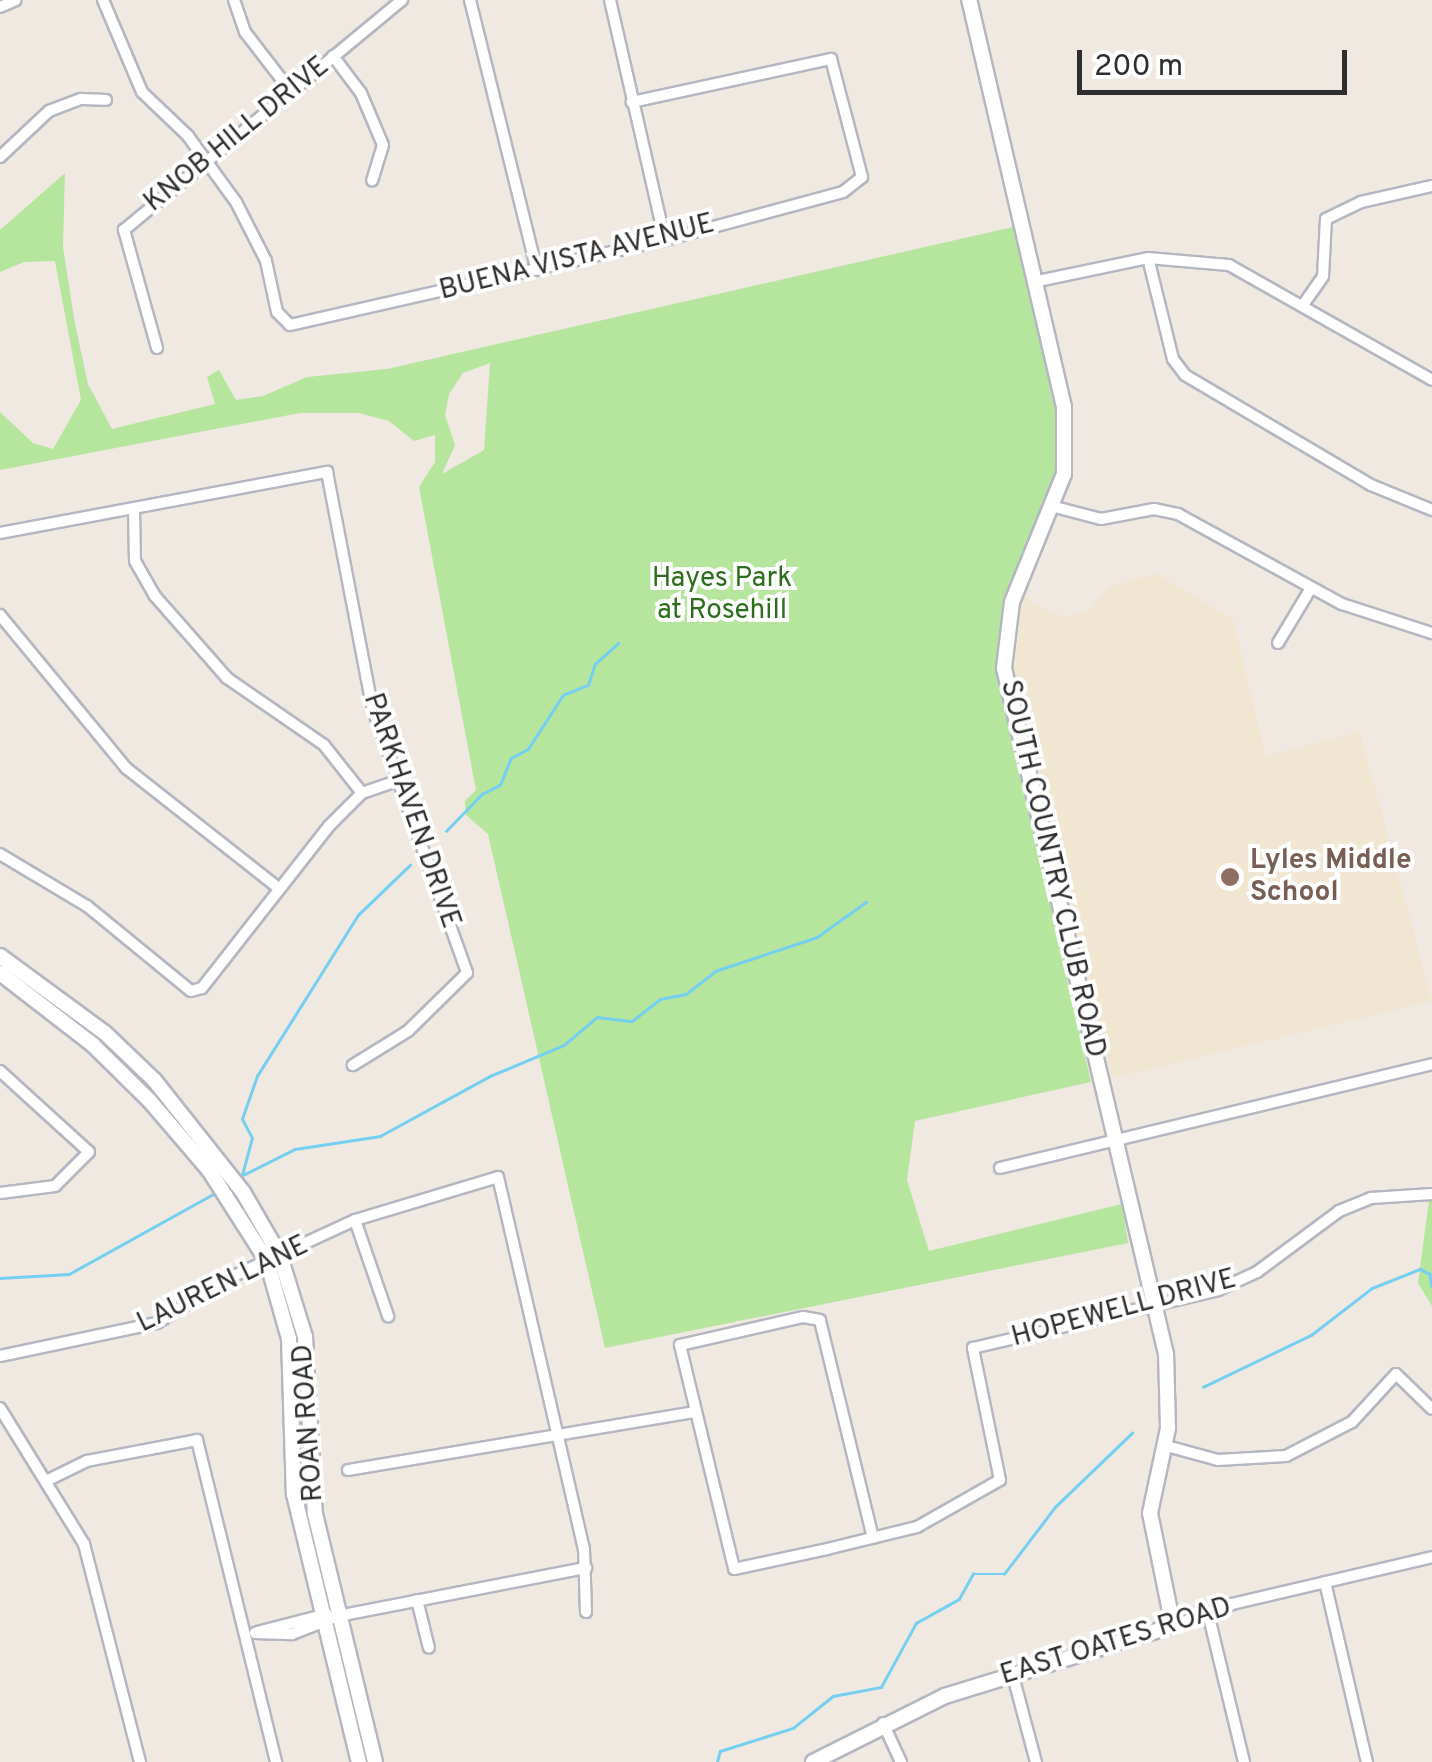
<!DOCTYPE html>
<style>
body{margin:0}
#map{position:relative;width:1432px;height:1762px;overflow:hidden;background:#efe9e1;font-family:Overpass,sans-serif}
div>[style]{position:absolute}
.education>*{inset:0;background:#f0e6d1}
.green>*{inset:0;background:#b6e59e}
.stream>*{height:2.5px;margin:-1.25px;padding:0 1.25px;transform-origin:1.25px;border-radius:1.25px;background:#75cff0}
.roads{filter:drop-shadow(2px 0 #b4b7c1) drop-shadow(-2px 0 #b4b7c1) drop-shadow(0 2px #b4b7c1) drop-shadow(0 -2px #b4b7c1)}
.street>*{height:10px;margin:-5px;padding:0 5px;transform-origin:5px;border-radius:5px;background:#fff}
.secondary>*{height:14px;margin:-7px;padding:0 7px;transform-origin:7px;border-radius:7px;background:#fff}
.dots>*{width:28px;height:28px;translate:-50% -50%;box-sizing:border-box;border:5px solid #fff;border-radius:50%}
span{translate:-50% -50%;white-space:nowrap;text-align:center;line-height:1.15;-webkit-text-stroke:8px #fff;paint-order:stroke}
.street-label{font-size:28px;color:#2e2e2e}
.park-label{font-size:28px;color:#2c6e1b}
.education-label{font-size:28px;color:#785e54;font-weight:700}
.left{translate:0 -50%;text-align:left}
.scale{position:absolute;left:1077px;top:50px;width:270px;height:45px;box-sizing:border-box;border:5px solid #2e2e2e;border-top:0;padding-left:12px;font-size:30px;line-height:35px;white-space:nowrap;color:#2e2e2e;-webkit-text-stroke:8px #fff;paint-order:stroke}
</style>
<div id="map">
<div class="education">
<i style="clip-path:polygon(1156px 573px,1233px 620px,1266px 756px,1360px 732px,1432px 1001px,1112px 1078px,1014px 686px,1011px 645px,1023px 595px,1051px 614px,1068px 616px,1089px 610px,1111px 587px)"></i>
</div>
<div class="green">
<i style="clip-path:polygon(evenodd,65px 173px,63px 247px,75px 324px,88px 384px,112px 429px,215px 404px,207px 377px,219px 370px,236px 400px,263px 396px,307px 377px,387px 369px,1013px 227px,1059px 422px,1058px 471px,1044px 520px,1005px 600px,997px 673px,1091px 1082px,915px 1121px,907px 1180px,929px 1251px,1122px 1204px,1128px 1243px,605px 1348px,488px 834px,466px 815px,465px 801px,476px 790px,419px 487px,435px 462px,435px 435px,414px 441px,389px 421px,359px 413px,300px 413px,0 470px,0 412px,33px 443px,53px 449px,81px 400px,55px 261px,24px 262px,0 272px,0 230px,65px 173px,490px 363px,484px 450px,442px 474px,455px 445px,445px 415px,449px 394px,463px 373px,490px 363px)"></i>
<i style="clip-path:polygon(1429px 1201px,1432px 1201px,1432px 1306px,1418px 1283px)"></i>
</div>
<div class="stream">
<i style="left:446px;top:831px;width:52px;rotate:-45.8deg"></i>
<i style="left:482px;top:794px;width:20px;rotate:-27deg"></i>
<i style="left:500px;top:785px;width:29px;rotate:-68deg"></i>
<i style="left:511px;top:758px;width:19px;rotate:-28deg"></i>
<i style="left:528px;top:749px;width:64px;rotate:-57.1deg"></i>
<i style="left:563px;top:695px;width:27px;rotate:-22deg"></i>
<i style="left:588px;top:685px;width:22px;rotate:-72deg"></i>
<i style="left:595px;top:664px;width:31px;rotate:-42deg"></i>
<i style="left:242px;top:1175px;width:38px;rotate:-75deg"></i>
<i style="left:252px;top:1138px;width:21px;rotate:-118deg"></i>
<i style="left:242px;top:1119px;width:46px;rotate:-70.8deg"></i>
<i style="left:257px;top:1076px;width:190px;rotate:-57.9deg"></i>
<i style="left:358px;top:915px;width:72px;rotate:-43.9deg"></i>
<i style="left:241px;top:1176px;width:60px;rotate:-26.6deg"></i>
<i style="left:295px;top:1149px;width:86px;rotate:-8.7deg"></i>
<i style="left:380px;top:1136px;width:125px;rotate:-28.6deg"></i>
<i style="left:490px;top:1076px;width:80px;rotate:-22.7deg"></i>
<i style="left:564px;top:1045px;width:43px;rotate:-40.3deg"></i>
<i style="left:597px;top:1017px;width:35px;rotate:7deg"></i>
<i style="left:632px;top:1021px;width:36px;rotate:-38deg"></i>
<i style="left:660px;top:999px;width:26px;rotate:-11deg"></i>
<i style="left:686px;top:994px;width:37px;rotate:-38deg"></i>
<i style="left:715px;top:971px;width:108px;rotate:-18.4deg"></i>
<i style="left:817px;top:937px;width:60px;rotate:-35.5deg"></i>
<i style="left:0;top:1278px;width:69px;rotate:-3.3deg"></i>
<i style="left:69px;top:1274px;width:167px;rotate:-29deg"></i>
<i style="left:1203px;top:1387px;width:120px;rotate:-25.7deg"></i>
<i style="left:1311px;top:1335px;width:77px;rotate:-37.6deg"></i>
<i style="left:1372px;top:1288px;width:52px;rotate:-21.6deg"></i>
<i style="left:1420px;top:1269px;width:11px;rotate:27deg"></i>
<i style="left:1430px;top:1274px;width:12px;rotate:81deg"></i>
<i style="left:717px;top:1762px;width:11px;rotate:-75deg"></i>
<i style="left:720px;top:1751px;width:77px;rotate:-17.5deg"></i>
<i style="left:793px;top:1728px;width:51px;rotate:-38.7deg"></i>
<i style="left:833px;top:1696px;width:49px;rotate:-10.6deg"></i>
<i style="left:881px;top:1687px;width:73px;rotate:-61.3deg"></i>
<i style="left:916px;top:1623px;width:49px;rotate:-29.2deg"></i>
<i style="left:959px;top:1599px;width:29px;rotate:-61deg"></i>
<i style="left:973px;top:1574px;width:31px"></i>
<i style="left:1004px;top:1574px;width:84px;rotate:-52.7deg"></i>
<i style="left:1055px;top:1507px;width:107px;rotate:-43.9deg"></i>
</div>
<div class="roads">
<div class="street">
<i style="left:103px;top:0;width:100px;rotate:67deg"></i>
<i style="left:142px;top:92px;width:64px;rotate:43.7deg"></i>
<i style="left:188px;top:136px;width:82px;rotate:54deg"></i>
<i style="left:236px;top:202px;width:66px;rotate:63deg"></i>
<i style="left:266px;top:261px;width:52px;rotate:77.8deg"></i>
<i style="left:277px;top:312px;width:18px;rotate:45deg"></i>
<i style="left:290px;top:325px;width:385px;rotate:-12.8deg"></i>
<i style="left:665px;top:240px;width:184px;rotate:-15.1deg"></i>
<i style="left:843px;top:192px;width:24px;rotate:-38deg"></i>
<i style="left:862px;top:177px;width:122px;rotate:-104.7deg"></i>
<i style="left:831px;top:59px;width:204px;rotate:167.8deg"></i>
<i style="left:234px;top:0;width:34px;rotate:71deg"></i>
<i style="left:245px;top:32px;width:72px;rotate:52.3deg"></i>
<i style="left:470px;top:0;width:278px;rotate:76.1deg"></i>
<i style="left:610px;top:0;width:246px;rotate:77.1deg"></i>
<i style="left:0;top:7px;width:17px;rotate:-24deg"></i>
<i style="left:333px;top:56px;width:46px;rotate:52.9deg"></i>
<i style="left:361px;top:93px;width:56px;rotate:67.1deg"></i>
<i style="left:383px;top:145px;width:37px;rotate:107deg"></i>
<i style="left:0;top:157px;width:67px;rotate:-43.2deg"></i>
<i style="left:49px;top:111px;width:34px;rotate:-21deg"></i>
<i style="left:81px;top:99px;width:25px;rotate:2deg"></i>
<i style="left:1148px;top:258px;width:104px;rotate:76.1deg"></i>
<i style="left:1173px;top:359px;width:20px;rotate:53deg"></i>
<i style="left:1185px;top:375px;width:216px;rotate:30.6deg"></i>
<i style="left:1371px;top:485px;width:66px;rotate:22.3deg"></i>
<i style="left:1033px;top:282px;width:117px;rotate:-11.8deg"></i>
<i style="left:1148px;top:258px;width:81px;rotate:4.9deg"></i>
<i style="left:1229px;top:265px;width:233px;rotate:29.5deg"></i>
<i style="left:1303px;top:305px;width:35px;rotate:-55deg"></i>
<i style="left:1323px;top:276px;width:57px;rotate:-87deg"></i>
<i style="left:1326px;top:219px;width:39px;rotate:-26deg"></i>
<i style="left:1361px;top:202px;width:73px;rotate:-12.7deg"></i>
<i style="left:157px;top:348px;width:123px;rotate:-105.6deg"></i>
<i style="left:124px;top:230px;width:361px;rotate:-39.6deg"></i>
<i style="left:1055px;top:507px;width:48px;rotate:14.6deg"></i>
<i style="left:1101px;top:519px;width:54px;rotate:-10.7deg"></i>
<i style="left:1154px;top:509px;width:25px;rotate:12deg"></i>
<i style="left:1178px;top:514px;width:187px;rotate:28.8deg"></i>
<i style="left:1342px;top:604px;width:95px;rotate:17.9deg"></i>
<i style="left:134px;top:510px;width:51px;rotate:88.9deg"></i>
<i style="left:135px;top:561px;width:40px;rotate:60.3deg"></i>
<i style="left:155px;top:596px;width:109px;rotate:48.7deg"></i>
<i style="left:227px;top:678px;width:118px;rotate:34.6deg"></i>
<i style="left:324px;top:745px;width:61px;rotate:51.6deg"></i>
<i style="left:0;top:533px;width:333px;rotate:-10.6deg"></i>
<i style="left:327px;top:472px;width:242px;rotate:79.1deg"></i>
<i style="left:373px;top:710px;width:279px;rotate:70.3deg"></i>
<i style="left:467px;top:973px;width:83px;rotate:135.5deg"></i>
<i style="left:408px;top:1031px;width:65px;rotate:148.3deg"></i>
<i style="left:0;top:615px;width:198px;rotate:50.5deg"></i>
<i style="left:126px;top:768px;width:192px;rotate:38.2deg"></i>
<i style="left:1278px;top:643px;width:64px;rotate:-59deg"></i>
<i style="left:0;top:854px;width:101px;rotate:30.9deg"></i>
<i style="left:87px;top:906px;width:134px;rotate:39.3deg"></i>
<i style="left:191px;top:991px;width:11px;rotate:-15deg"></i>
<i style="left:202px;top:988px;width:206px;rotate:-51.9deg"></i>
<i style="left:329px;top:826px;width:47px;rotate:-45deg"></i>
<i style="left:362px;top:793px;width:39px;rotate:-19deg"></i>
<i style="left:0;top:1071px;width:120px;rotate:42.3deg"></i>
<i style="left:89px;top:1152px;width:48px;rotate:135deg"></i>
<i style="left:55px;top:1186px;width:55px;rotate:172.7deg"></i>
<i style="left:1000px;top:1168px;width:444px;rotate:-13.5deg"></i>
<i style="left:355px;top:1220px;width:102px;rotate:71deg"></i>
<i style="left:0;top:1356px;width:160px;rotate:-11.9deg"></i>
<i style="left:157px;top:1323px;width:83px;rotate:-32.2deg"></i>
<i style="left:227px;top:1279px;width:141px;rotate:-24.7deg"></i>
<i style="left:355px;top:1220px;width:149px;rotate:-16.7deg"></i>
<i style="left:498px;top:1177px;width:382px;rotate:77deg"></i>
<i style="left:584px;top:1549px;width:63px;rotate:88.2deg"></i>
<i style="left:0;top:1408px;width:160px;rotate:58.3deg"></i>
<i style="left:84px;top:1544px;width:225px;rotate:75.6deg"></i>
<i style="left:1163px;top:1445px;width:57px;rotate:15.3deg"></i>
<i style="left:1218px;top:1460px;width:68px;rotate:-3.4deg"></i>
<i style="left:1286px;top:1456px;width:74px;rotate:-27.3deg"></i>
<i style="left:1352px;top:1422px;width:65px;rotate:-47.5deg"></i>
<i style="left:1396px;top:1374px;width:50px;rotate:44.2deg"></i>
<i style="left:348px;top:1470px;width:350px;rotate:-9.5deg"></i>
<i style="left:46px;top:1481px;width:46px;rotate:-26deg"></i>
<i style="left:87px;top:1461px;width:112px;rotate:-10.8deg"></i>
<i style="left:197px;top:1440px;width:332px;rotate:76.2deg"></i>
<i style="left:873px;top:1538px;width:224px;rotate:-103.7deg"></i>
<i style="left:820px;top:1320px;width:17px;rotate:-170deg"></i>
<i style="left:803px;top:1317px;width:126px;rotate:167.2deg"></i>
<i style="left:680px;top:1345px;width:230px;rotate:76.4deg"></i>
<i style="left:734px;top:1569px;width:95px;rotate:-12.1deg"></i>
<i style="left:827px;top:1549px;width:93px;rotate:-13.7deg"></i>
<i style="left:917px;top:1527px;width:95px;rotate:-29.5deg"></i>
<i style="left:1000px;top:1480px;width:135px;rotate:-101.6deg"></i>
<i style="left:973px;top:1348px;width:252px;rotate:-13.3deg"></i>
<i style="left:1218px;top:1290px;width:43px;rotate:-24.8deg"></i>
<i style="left:1257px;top:1272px;width:102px;rotate:-36.6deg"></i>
<i style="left:1339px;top:1211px;width:35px;rotate:-22deg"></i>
<i style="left:1371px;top:1198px;width:61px;rotate:-3.8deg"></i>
<i style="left:1325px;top:1582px;width:185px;rotate:76.9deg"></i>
<i style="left:417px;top:1600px;width:49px;rotate:76deg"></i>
<i style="left:1208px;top:1613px;width:153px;rotate:76.4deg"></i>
<i style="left:1173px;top:1626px;width:63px;rotate:-20.4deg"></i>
<i style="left:1232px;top:1604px;width:205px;rotate:-13.2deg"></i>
<i style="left:257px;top:1632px;width:72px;rotate:-14.4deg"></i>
<i style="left:255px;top:1633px;width:37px;rotate:2deg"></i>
<i style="left:292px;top:1634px;width:49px;rotate:-21.4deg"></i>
<i style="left:338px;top:1616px;width:253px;rotate:-11deg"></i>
<i style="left:1012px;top:1672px;width:93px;rotate:75.1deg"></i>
<i style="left:883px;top:1723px;width:43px;rotate:65.2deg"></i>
</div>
<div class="secondary">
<i style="left:0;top:956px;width:130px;rotate:36.3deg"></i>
<i style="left:105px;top:1033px;width:69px;rotate:43.8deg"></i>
<i style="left:155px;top:1081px;width:142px;rotate:51.6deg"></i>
<i style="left:243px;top:1192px;width:74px;rotate:60deg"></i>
<i style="left:280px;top:1256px;width:85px;rotate:72.8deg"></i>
<i style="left:305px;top:1337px;width:177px;rotate:86.8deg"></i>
<i style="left:315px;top:1514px;width:255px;rotate:76.4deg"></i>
<i style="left:0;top:973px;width:118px;rotate:37.7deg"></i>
<i style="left:93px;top:1045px;width:78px;rotate:44.5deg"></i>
<i style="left:149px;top:1100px;width:92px;rotate:49.4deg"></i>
<i style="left:209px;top:1170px;width:108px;rotate:57.5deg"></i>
<i style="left:267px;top:1261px;width:81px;rotate:74.2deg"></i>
<i style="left:289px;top:1339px;width:155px;rotate:88.2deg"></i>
<i style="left:294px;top:1494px;width:276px;rotate:76.4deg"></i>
<i style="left:813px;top:1762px;width:148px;rotate:-26.6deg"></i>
<i style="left:945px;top:1696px;width:239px;rotate:-17.1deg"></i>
<i style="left:1173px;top:1626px;width:115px;rotate:-101.5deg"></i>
<i style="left:1150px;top:1513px;width:87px;rotate:-78deg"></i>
<i style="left:1168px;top:1428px;width:74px;rotate:-91.5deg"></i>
<i style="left:1166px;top:1354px;width:705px;rotate:-103.29deg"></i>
<i style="left:1004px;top:668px;width:66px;rotate:-83.1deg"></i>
<i style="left:1012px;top:602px;width:138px;rotate:-67.9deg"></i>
<i style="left:1064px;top:474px;width:67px;rotate:-90deg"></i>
<i style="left:1064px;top:407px;width:418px;rotate:-103.1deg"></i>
</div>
</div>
<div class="dots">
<i style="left:1230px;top:877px;background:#8d6e63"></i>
</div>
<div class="street-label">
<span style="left:237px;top:135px;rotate:-39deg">KNOB HILL DRIVE</span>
<span style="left:577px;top:258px;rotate:-14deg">BUENA VISTA AVENUE</span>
<span style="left:411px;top:811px;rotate:71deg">PARKHAVEN DRIVE</span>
<span style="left:1052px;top:869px;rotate:77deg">SOUTH COUNTRY CLUB ROAD</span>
<span style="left:223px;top:1285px;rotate:-26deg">LAUREN LANE</span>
<span style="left:1124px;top:1309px;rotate:-15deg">HOPEWELL DRIVE</span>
<span style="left:309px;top:1423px;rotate:-94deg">ROAN ROAD</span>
<span style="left:1116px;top:1642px;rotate:-17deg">EAST OATES ROAD</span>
</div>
<div class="park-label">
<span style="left:722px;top:595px">Hayes Park<br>at Rosehill</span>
</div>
<div class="education-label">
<span class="left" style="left:1250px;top:877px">Lyles Middle<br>School</span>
</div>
<div class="scale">200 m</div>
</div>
